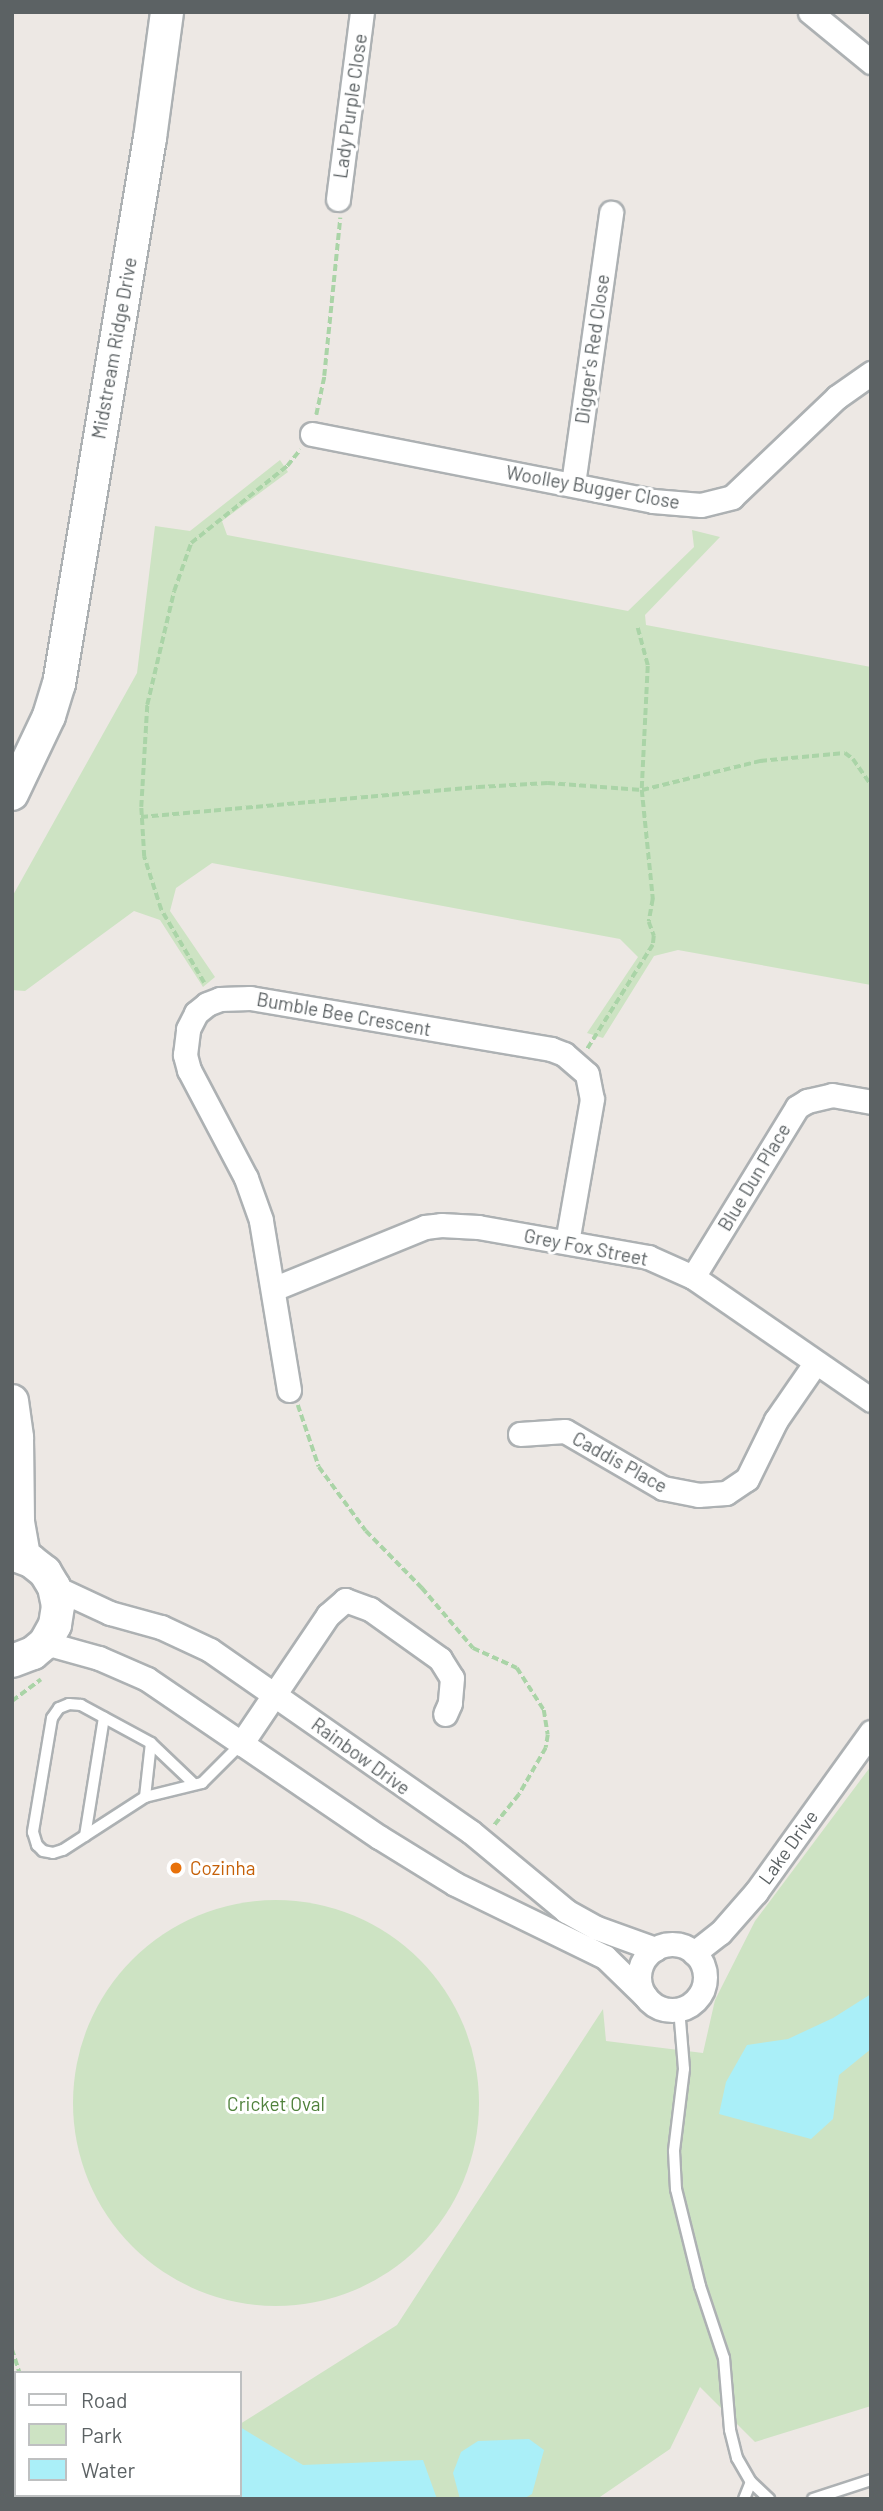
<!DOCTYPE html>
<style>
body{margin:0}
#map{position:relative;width:883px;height:2511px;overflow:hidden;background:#ede8e4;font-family:Barlow,sans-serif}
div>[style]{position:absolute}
.green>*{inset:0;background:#cde3c3}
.round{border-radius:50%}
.water>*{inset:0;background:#aaeff8}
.path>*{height:3.5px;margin-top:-1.75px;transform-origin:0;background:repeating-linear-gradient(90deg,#aad4a7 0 7px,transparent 0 10.5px)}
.roads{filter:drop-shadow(2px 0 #adb1b3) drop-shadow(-2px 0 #adb1b3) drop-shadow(0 2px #adb1b3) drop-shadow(0 -2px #adb1b3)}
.lane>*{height:10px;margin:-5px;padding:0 5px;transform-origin:5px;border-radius:5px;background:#fff}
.street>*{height:23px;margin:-11.5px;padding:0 11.5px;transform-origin:11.5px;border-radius:11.5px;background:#fff}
.street>.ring{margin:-11.5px;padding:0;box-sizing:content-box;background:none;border:23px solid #fff;border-radius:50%}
.secondary>*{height:32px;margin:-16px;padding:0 16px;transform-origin:16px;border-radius:16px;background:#fff}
.dots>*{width:19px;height:19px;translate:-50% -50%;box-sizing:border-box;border:4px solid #fff;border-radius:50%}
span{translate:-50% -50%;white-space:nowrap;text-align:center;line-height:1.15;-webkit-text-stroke:6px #fff;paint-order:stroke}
.street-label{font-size:19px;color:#5c6264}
.food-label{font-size:19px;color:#c56008}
.left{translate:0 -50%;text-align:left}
.park-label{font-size:19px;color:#50823c}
.frame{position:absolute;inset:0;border:14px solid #5c6264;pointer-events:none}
.legend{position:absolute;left:14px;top:2371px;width:228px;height:126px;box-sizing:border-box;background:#fff;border:2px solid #bec0c1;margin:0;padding:9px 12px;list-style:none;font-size:21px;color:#5c6264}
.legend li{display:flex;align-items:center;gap:14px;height:35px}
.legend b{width:35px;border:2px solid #bec0c1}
</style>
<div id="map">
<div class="green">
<i style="clip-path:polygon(280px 460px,288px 472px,222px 521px,227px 535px,628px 611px,694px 547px,692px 530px,720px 537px,645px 615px,646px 625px,871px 667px,871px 985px,678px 950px,654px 956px,603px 1038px,587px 1033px,638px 957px,620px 939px,212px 863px,176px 888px,170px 911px,215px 977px,203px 987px,160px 920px,134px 911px,25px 991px,12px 990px,12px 897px,137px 673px,155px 526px,190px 531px)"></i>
<i style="clip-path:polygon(871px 1766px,871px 2406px,755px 2442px,700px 2387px,670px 2449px,597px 2499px,120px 2499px,126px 2495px,240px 2495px,240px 2424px,397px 2325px,603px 2009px,606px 2041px,703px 2053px,715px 2000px,755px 1921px)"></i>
<i class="round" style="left:73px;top:1900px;width:406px;height:406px"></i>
</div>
<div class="water">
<i style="clip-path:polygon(871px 1994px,871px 2049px,839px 2075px,833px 2119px,811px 2139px,719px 2114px,726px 2082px,747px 2045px,788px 2039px,833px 2018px)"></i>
<i style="clip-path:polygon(240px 2427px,303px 2465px,423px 2460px,437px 2499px,176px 2499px,175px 2495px,240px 2495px)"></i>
<i style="clip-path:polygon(529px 2439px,544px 2450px,532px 2494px,523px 2499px,460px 2499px,453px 2473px,461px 2452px,478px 2441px)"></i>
</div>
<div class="path">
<i style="left:316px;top:415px;width:40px;rotate:-78deg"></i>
<i style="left:324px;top:376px;width:159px;rotate:-84.2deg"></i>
<i style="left:638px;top:628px;width:39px;rotate:75deg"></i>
<i style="left:648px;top:666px;width:124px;rotate:92.8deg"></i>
<i style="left:642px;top:790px;width:122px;rotate:-13.8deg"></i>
<i style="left:760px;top:761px;width:85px;rotate:-5.4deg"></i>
<i style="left:845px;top:753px;width:10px;rotate:37deg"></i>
<i style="left:853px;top:759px;width:32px;rotate:55deg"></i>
<i style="left:141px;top:817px;width:338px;rotate:-5.1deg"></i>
<i style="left:478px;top:787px;width:70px;rotate:-3.3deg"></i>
<i style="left:548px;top:783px;width:94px;rotate:4.3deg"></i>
<i style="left:642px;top:790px;width:110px;rotate:84.2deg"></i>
<i style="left:653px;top:899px;width:23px;rotate:100deg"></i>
<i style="left:649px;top:922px;width:15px;rotate:70deg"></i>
<i style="left:654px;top:936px;width:9px;rotate:96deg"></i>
<i style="left:653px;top:945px;width:124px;rotate:122.2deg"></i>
<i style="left:204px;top:983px;width:85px;rotate:-120.5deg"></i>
<i style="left:161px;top:910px;width:56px;rotate:-107.8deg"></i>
<i style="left:144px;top:857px;width:50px;rotate:-93.4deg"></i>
<i style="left:141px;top:807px;width:102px;rotate:-86.6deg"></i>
<i style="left:147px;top:705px;width:117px;rotate:-76.7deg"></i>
<i style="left:174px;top:591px;width:51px;rotate:-70.5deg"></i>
<i style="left:191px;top:543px;width:123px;rotate:-38.7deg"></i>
<i style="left:287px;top:466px;width:21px;rotate:-51deg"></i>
<i style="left:298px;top:1405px;width:65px;rotate:71.3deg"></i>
<i style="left:319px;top:1467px;width:79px;rotate:53.7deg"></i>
<i style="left:366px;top:1531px;width:80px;rotate:45.5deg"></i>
<i style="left:422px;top:1588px;width:79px;rotate:49.6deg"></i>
<i style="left:473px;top:1648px;width:48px;rotate:24.4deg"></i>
<i style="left:517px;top:1668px;width:50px;rotate:57.3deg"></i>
<i style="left:544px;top:1710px;width:25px;rotate:81deg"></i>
<i style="left:548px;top:1735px;width:13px;rotate:99deg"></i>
<i style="left:546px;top:1748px;width:54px;rotate:119.9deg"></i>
<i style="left:519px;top:1795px;width:40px;rotate:129deg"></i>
<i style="left:12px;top:1701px;width:36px;rotate:-37deg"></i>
<i style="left:12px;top:2349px;width:25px;rotate:72deg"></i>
<i style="left:79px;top:2495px;width:4px;rotate:63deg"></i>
</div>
<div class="roads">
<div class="lane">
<i style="left:194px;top:1784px;width:59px;rotate:-136.4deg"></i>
<i style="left:151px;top:1743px;width:80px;rotate:-151.5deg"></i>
<i style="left:81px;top:1705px;width:12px;rotate:-175deg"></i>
<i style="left:69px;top:1704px;width:11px;rotate:158deg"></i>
<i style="left:59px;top:1708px;width:12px;rotate:125deg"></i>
<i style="left:52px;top:1718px;width:116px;rotate:99.5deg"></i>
<i style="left:33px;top:1832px;width:14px;rotate:73deg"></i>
<i style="left:37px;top:1845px;width:8px;rotate:45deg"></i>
<i style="left:43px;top:1851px;width:10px;rotate:11deg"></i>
<i style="left:53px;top:1853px;width:10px;rotate:-17deg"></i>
<i style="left:63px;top:1850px;width:98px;rotate:-32.9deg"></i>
<i style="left:145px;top:1797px;width:59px;rotate:-13.8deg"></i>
<i style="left:202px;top:1783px;width:55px;rotate:-45deg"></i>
<i style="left:145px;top:1797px;width:54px;rotate:-83.7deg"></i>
<i style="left:85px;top:1836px;width:120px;rotate:-80.9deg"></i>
<i style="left:679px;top:2008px;width:61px;rotate:85.3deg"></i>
<i style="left:684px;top:2069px;width:83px;rotate:97deg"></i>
<i style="left:674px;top:2151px;width:38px;rotate:87deg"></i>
<i style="left:676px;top:2189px;width:100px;rotate:76.1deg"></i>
<i style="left:700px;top:2286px;width:76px;rotate:71.6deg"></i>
<i style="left:724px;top:2358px;width:72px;rotate:85.2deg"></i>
<i style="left:730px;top:2430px;width:29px;rotate:76deg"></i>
<i style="left:737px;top:2458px;width:28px;rotate:60deg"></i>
<i style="left:751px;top:2482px;width:25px;rotate:43deg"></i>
<i style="left:744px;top:2499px;width:18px;rotate:-68deg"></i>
<i style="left:813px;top:2499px;width:61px;rotate:-18.1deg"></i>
</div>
<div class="street">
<i style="left:810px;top:12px;width:79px;rotate:39.3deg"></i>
<i style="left:338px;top:199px;width:189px;rotate:-82.7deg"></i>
<i style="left:312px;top:434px;width:348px;rotate:11.1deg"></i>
<i style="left:653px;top:501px;width:48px;rotate:4.8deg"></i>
<i style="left:701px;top:505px;width:32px;rotate:-14deg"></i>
<i style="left:732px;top:497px;width:145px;rotate:-43.6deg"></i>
<i style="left:837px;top:397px;width:42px;rotate:-35.2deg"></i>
<i style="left:573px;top:484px;width:274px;rotate:-82deg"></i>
<i style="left:693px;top:1277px;width:199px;rotate:-58.5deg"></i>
<i style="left:797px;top:1107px;width:12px;rotate:-31deg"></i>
<i style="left:807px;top:1101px;width:26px;rotate:-13deg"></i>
<i style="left:832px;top:1095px;width:40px;rotate:10deg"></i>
<i style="left:273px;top:1289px;width:164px;rotate:-22.2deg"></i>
<i style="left:425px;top:1227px;width:16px;rotate:-7deg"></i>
<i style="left:441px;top:1225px;width:37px;rotate:3deg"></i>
<i style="left:478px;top:1227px;width:173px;rotate:10deg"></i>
<i style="left:648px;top:1257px;width:49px;rotate:24deg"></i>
<i style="left:693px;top:1277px;width:216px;rotate:34.6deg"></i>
<i style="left:289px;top:1390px;width:172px;rotate:-99.4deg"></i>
<i style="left:261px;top:1220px;width:45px;rotate:-109.7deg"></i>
<i style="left:246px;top:1178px;width:122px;rotate:-117.8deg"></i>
<i style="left:189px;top:1070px;width:16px;rotate:-105deg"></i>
<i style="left:185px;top:1055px;width:26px;rotate:-83deg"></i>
<i style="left:188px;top:1029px;width:18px;rotate:-63deg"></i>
<i style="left:196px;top:1013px;width:14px;rotate:-39deg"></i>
<i style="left:207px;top:1004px;width:14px;rotate:-21deg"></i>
<i style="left:220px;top:999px;width:30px;rotate:-2deg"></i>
<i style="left:250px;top:998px;width:305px;rotate:9.6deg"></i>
<i style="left:551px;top:1049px;width:14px;rotate:21deg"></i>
<i style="left:564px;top:1054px;width:30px;rotate:41deg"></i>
<i style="left:587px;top:1074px;width:25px;rotate:79deg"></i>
<i style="left:592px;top:1099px;width:145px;rotate:99.9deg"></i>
<i style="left:520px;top:1434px;width:45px;rotate:-3.8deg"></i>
<i style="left:565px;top:1431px;width:113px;rotate:30.2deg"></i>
<i style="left:663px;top:1488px;width:36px;rotate:11deg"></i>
<i style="left:698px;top:1495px;width:28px;rotate:-4deg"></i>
<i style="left:726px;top:1493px;width:25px;rotate:-34deg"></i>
<i style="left:747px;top:1479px;width:66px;rotate:-63.8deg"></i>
<i style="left:776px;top:1420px;width:70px;rotate:-55.4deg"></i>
<i style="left:54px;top:1587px;width:62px;rotate:24.9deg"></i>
<i style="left:110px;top:1613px;width:53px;rotate:15.4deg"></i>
<i style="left:161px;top:1627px;width:54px;rotate:25.1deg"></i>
<i style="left:210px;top:1650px;width:318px;rotate:34.9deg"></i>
<i style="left:471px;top:1832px;width:124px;rotate:39.7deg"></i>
<i style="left:566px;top:1911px;width:35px;rotate:29deg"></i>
<i style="left:597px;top:1928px;width:62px;rotate:19.9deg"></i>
<i style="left:45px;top:1643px;width:56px;rotate:15.5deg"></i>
<i style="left:99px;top:1658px;width:52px;rotate:23.6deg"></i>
<i style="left:147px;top:1679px;width:281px;rotate:34.3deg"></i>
<i style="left:379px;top:1837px;width:89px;rotate:31.7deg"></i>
<i style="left:455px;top:1884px;width:167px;rotate:26deg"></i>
<i style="left:605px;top:1957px;width:56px;rotate:44.3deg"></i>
<i style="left:241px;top:1744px;width:156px;rotate:-56deg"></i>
<i style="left:328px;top:1615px;width:23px;rotate:-41deg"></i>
<i style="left:345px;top:1600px;width:27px;rotate:20deg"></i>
<i style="left:370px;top:1609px;width:86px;rotate:35.5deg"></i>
<i style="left:440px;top:1659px;width:22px;rotate:58deg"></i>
<i style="left:452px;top:1678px;width:25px;rotate:95deg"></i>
<i style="left:450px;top:1703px;width:12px;rotate:114deg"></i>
<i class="ring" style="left:639px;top:1944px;width:43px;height:43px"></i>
<i style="left:694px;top:1953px;width:33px;rotate:-38deg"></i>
<i style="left:720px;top:1933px;width:55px;rotate:-48.7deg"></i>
<i style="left:756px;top:1892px;width:197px;rotate:-54.3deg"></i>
</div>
<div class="secondary">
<i style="left:12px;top:794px;width:86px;rotate:-64.6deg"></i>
<i style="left:49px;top:716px;width:34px;rotate:-73deg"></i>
<i style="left:59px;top:684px;width:554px;rotate:-80.54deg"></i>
<i style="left:150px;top:138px;width:127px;rotate:-82.3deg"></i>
<i style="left:12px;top:1401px;width:37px;rotate:82deg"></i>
<i style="left:17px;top:1438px;width:84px;rotate:89.3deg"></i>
<i style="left:18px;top:1522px;width:36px;rotate:80deg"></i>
<i style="left:12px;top:1554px;width:20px;rotate:20deg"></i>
<i style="left:31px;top:1561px;width:18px;rotate:38deg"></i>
<i style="left:45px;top:1572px;width:17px;rotate:59deg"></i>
<i style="left:54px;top:1587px;width:19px;rotate:78deg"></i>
<i style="left:58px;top:1606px;width:19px;rotate:99deg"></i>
<i style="left:55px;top:1625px;width:21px;rotate:119deg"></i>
<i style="left:45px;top:1643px;width:16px;rotate:140deg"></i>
<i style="left:33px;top:1653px;width:22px;rotate:159deg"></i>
<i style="left:12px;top:2444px;width:8px;rotate:60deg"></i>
<i style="left:12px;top:2493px;width:7px;rotate:63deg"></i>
<i style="left:40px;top:2495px;width:4px;rotate:63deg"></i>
</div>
</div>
<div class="dots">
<i style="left:176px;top:1868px;background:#e8710a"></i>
</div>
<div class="street-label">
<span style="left:350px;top:106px;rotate:-82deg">Lady Purple Close</span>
<span style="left:114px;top:348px;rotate:-80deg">Midstream Ridge Drive</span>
<span style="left:592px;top:349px;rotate:-82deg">Digger's Red Close</span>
<span style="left:593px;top:487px;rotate:10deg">Woolley Bugger Close</span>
<span style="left:344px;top:1014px;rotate:10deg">Bumble Bee Crescent</span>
<span style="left:754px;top:1177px;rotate:-59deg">Blue Dun Place</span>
<span style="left:586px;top:1247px;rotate:11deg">Grey Fox Street</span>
<span style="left:620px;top:1462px;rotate:29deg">Caddis Place</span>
<span style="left:361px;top:1756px;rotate:36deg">Rainbow Drive</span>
<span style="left:788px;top:1847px;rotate:-54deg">Lake Drive</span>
</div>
<div class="food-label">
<span class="left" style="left:190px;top:1868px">Cozinha</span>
</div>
<div class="park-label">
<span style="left:276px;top:2104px">Cricket Oval</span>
</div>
<div class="frame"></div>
<ul class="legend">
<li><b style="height:9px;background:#fff"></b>Road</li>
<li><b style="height:19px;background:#cde3c3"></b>Park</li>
<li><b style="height:19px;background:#aaeff8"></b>Water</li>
</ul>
</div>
